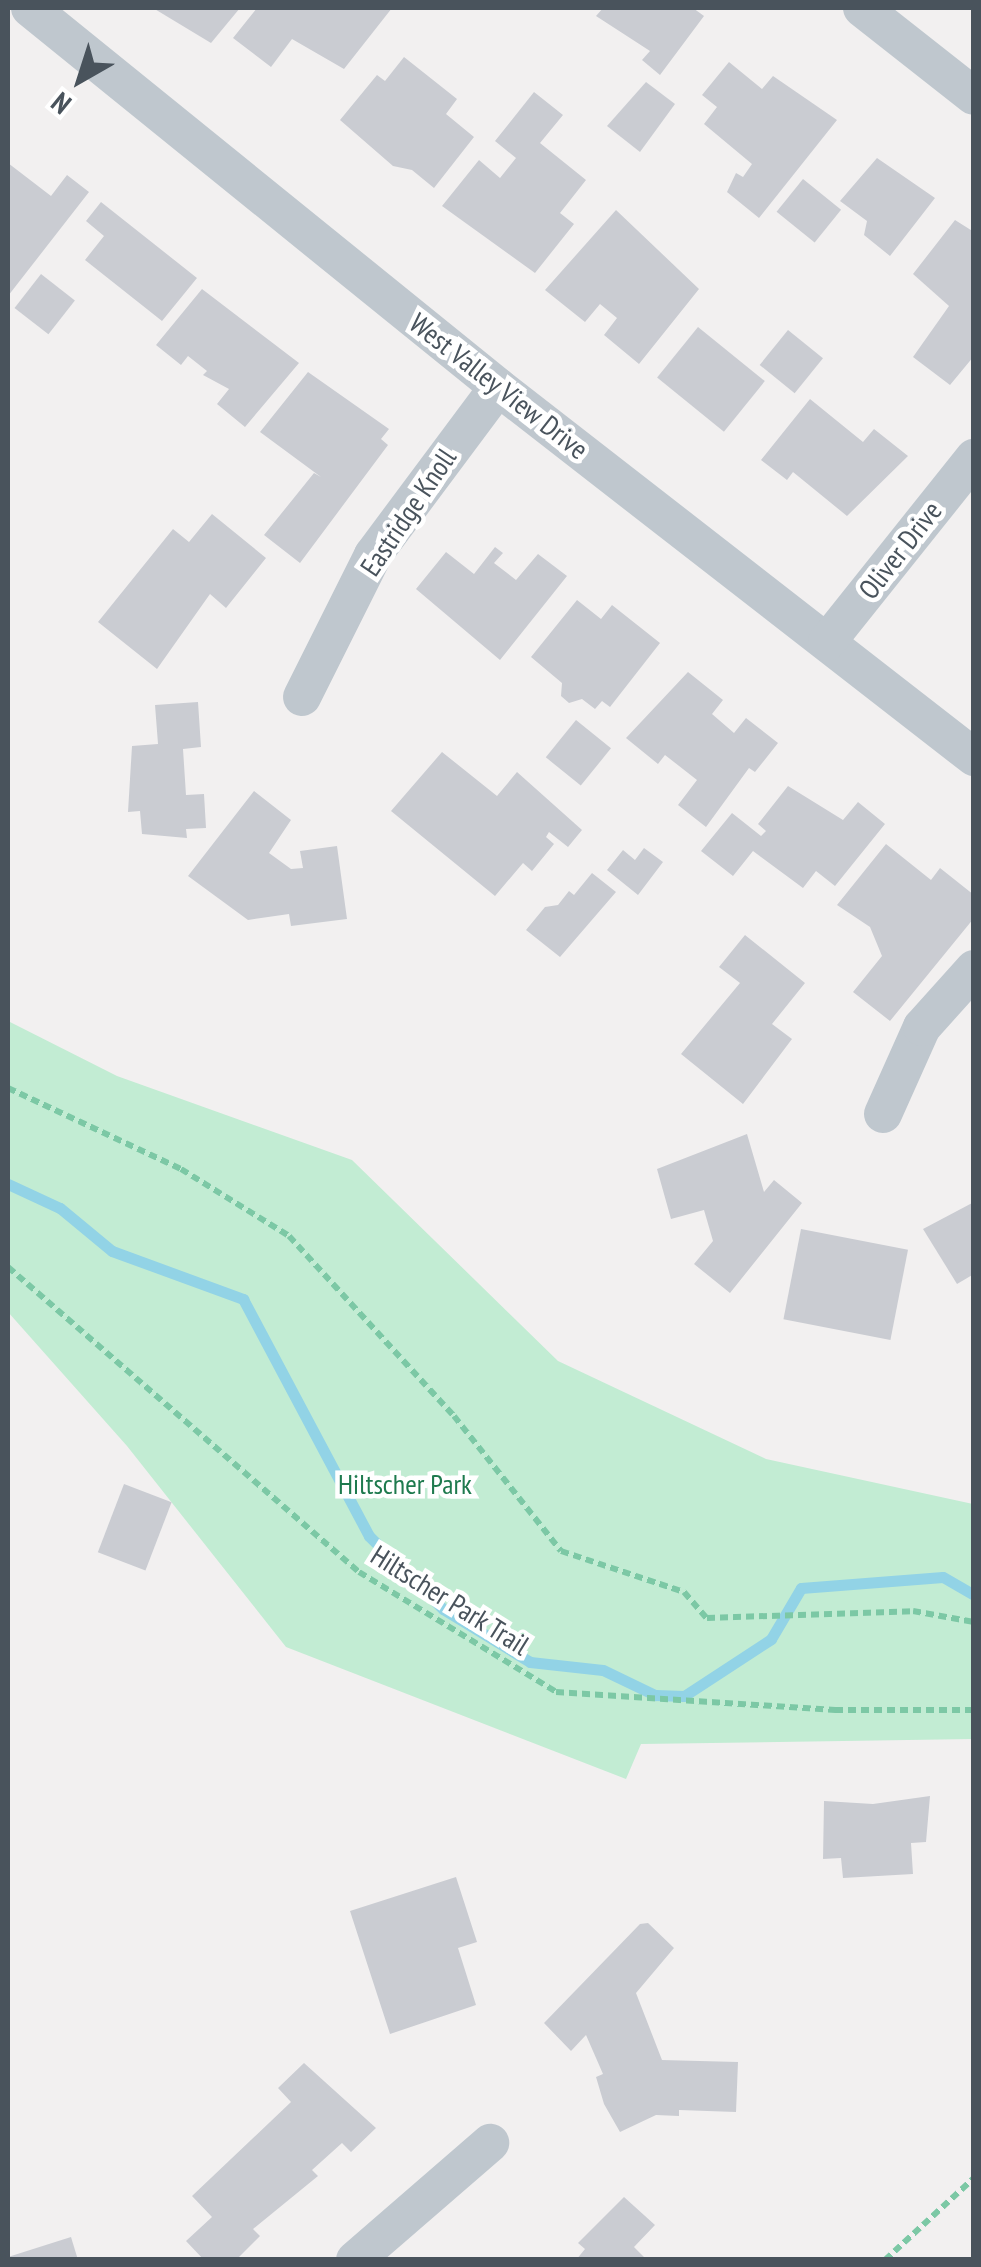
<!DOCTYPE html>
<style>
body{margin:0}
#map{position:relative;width:981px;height:2267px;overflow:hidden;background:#f2f0f0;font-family:"PT Sans Narrow",sans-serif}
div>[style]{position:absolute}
.green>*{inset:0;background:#c2ecd3}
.stream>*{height:11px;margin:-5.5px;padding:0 5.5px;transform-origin:5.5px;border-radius:5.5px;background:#92d3e6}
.building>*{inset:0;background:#caccd2;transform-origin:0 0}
.path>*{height:6px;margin-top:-3px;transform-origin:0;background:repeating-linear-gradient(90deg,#7cc8a5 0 8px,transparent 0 13px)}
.minor>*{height:38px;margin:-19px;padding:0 19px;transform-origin:19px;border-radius:19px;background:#bfc7ce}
span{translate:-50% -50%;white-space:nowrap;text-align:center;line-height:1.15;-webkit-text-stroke:9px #fff;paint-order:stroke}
.street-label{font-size:28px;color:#49535c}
.park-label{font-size:28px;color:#1e7a4e}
.frame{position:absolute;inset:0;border:10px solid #49535c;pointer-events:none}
.north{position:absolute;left:30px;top:30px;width:100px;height:100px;-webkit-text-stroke:8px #fff;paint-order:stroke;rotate:219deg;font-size:28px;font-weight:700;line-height:40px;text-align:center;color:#49535c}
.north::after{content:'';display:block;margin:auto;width:35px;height:45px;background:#49535c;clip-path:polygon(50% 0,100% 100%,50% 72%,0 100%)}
</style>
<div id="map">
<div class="green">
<i style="clip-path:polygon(8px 1021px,117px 1076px,352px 1160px,558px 1361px,766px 1459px,973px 1504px,973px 1739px,641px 1744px,626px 1779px,286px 1647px,127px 1446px,8px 1312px)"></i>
</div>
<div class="stream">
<i style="left:8px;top:1184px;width:57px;rotate:24.8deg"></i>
<i style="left:60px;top:1208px;width:67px;rotate:39.6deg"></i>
<i style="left:112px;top:1251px;width:140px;rotate:20.1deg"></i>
<i style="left:243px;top:1299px;width:268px;rotate:62deg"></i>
<i style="left:369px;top:1536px;width:104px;rotate:44.6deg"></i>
<i style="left:443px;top:1609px;width:102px;rotate:31.3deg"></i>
<i style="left:530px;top:1662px;width:73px;rotate:6.3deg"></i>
<i style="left:603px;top:1670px;width:58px;rotate:25.7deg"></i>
<i style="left:655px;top:1695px;width:29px;rotate:2deg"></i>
<i style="left:684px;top:1696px;width:104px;rotate:-33.2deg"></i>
<i style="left:771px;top:1639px;width:59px;rotate:-59.5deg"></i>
<i style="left:801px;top:1588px;width:142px;rotate:-4.4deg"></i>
<i style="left:943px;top:1577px;width:36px;rotate:30deg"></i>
</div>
<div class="building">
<i style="clip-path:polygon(153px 8px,240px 8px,211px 43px)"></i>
<i style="clip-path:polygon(257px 8px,392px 8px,344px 69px,292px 39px,271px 67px,233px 38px)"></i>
<i style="clip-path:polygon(603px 8px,693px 8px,704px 16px,660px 75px,642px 60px,650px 51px,596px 16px)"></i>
<i style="clip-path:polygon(404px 57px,457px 99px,446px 114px,474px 137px,434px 188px,412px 170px,393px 166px,340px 120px,377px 75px,385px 81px)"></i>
<i style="clip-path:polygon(729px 62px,762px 89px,773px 76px,837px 120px,759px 218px,727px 192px,736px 173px,743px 177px,752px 164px,704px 124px,717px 107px,702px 95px)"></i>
<i style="clip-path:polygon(646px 82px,675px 104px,640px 152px,607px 126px)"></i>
<i style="clip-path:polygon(534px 92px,563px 115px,540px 143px,586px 180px,560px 213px,574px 224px,535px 273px,442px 206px,479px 160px,500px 178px,516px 158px,495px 141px)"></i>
<i style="clip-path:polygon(877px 158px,935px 198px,890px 256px,864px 235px,867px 221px,840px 201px)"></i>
<i style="clip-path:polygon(8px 163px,51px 196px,67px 175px,89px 192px,8px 296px)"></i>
<i style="left:803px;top:179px;width:49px;height:42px;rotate:39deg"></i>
<i style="clip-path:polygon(101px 202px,197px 278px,162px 321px,85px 260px,104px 236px,86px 221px)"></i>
<i style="clip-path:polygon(616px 210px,699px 289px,639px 364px,604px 335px,617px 318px,600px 304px,585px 322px,545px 290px)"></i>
<i style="clip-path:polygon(955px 220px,974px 232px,974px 356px,950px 385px,913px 357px,949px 306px,913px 274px)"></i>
<i style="left:41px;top:274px;width:43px;height:43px;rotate:38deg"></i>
<i style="clip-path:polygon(202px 289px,299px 363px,245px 427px,217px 404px,229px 389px,203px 375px,207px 371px,188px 356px,181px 365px,156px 345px)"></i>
<i style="left:698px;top:327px;width:86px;height:65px;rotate:39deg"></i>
<i style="left:788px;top:330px;width:45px;height:45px;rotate:39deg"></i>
<i style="clip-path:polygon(308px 372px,389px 429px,381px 439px,388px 445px,300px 563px,264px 535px,314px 473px,321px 477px,260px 432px)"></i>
<i style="clip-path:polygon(810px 399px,863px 442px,874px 429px,908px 456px,847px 516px,793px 472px,787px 480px,761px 460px)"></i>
<i style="clip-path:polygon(212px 514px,266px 558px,226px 608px,210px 594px,157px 669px,98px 622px,173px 529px,189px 542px)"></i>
<i style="clip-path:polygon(495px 547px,503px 553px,494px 563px,516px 580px,538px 554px,567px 576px,500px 660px,416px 589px,446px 552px,474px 574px)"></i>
<i style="clip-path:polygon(577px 600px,601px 619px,612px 605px,660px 643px,610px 707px,602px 701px,595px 709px,582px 699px,569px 703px,561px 696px,562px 683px,531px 657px)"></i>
<i style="clip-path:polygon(688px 672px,723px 700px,712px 714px,734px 733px,746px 718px,778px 743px,755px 772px,749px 768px,706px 827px,678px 805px,697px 780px,665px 755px,658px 764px,626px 738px)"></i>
<i style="clip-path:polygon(198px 702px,201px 747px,183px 749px,186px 795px,204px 794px,206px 828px,186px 829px,187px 838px,142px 834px,140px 811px,128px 812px,132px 746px,158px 744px,155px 705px)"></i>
<i style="left:576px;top:720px;width:45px;height:48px;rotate:39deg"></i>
<i style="clip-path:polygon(442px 752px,497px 796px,517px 772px,582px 830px,568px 847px,549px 832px,546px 837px,554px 844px,532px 871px,523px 863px,495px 896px,391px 811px)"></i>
<i style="clip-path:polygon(788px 786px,843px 820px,858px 802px,885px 824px,835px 886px,816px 871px,803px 888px,753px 851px,733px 876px,701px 851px,732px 813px,761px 836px,766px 831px,758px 824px)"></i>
<i style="clip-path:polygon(254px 791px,291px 820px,269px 853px,291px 869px,303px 868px,300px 851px,337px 846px,347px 919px,291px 926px,289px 914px,248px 920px,188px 876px)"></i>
<i style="clip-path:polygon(886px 844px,931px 880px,940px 868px,974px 895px,974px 918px,890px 1021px,853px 992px,882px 956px,870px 927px,837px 905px)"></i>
<i style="clip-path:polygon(644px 848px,663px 862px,638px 895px,607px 870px,623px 850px,635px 860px)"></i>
<i style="clip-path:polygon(592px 873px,616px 892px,560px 957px,526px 930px,545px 907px,558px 905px,569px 891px,574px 895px)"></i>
<i style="clip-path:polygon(745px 935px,805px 983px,772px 1024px,792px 1039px,743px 1104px,681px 1054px,740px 983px,719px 967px)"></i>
<i style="clip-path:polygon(747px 1134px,764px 1192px,774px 1180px,802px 1203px,730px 1293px,694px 1264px,713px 1241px,704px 1210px,671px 1219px,657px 1169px)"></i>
<i style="clip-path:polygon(974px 1202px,974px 1274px,957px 1284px,923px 1229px)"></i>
<i style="left:801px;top:1229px;width:109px;height:92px;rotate:11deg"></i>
<i style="left:124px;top:1484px;width:51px;height:73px;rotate:21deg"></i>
<i style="clip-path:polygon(930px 1796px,926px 1842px,911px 1843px,913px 1874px,843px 1878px,841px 1858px,823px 1859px,824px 1801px,873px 1804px)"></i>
<i style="clip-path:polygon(456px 1877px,477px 1942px,458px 1948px,476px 2005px,390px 2034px,350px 1911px)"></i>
<i style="clip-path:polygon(648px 1923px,674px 1948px,636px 1993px,662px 2060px,738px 2062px,736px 2112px,679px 2110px,679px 2116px,656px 2115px,620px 2132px,604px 2104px,596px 2077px,603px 2074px,586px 2035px,571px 2051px,544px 2023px,640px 1924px)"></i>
<i style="clip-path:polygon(304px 2063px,376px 2128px,351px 2152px,342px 2143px,312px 2170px,318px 2176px,253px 2229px,260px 2236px,236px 2260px,204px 2260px,186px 2241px,212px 2217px,192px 2196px,291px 2102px,278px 2088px)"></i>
<i style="clip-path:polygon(624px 2197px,655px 2225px,634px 2247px,647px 2260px,576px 2260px,585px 2249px,578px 2243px)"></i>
<i style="clip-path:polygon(71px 2237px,78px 2260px,8px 2260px,8px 2257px)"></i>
</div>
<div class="path">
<i style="left:8px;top:1088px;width:191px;rotate:25.1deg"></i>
<i style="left:181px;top:1169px;width:127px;rotate:31.8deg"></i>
<i style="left:289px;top:1236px;width:244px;rotate:47.5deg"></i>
<i style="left:454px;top:1416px;width:172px;rotate:51.6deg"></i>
<i style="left:561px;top:1551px;width:130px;rotate:18.4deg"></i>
<i style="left:684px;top:1592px;width:35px;rotate:49deg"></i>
<i style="left:707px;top:1618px;width:206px;rotate:-1.9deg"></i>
<i style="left:913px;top:1611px;width:62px;rotate:10.2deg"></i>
<i style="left:8px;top:1267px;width:465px;rotate:41deg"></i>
<i style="left:359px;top:1572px;width:231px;rotate:31.3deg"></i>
<i style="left:556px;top:1692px;width:280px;rotate:3.7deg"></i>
<i style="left:835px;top:1710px;width:139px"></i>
<i style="left:885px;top:2260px;width:121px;rotate:-42.7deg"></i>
</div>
<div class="minor">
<i style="left:30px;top:8px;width:602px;rotate:39deg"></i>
<i style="left:498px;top:387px;width:603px;rotate:37.86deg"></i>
<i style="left:862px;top:8px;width:142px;rotate:38.2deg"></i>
<i style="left:827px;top:642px;width:236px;rotate:-51.4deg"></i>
<i style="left:302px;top:697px;width:159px;rotate:-63.4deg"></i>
<i style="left:373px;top:555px;width:209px;rotate:-53.3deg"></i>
<i style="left:883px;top:1114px;width:95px;rotate:-65.9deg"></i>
<i style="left:922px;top:1027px;width:78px;rotate:-48.1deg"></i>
<i style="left:355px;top:2260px;width:179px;rotate:-40.9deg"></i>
</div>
<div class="street-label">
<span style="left:499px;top:386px;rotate:38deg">West Valley View Drive</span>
<span style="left:408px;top:512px;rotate:-56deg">Eastridge Knoll</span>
<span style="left:900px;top:550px;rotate:-52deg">Oliver Drive</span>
<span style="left:450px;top:1600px;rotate:32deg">Hiltscher Park Trail</span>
</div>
<div class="park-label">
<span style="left:405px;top:1484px">Hiltscher Park</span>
</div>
<div class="frame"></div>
<div class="north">N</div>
</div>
